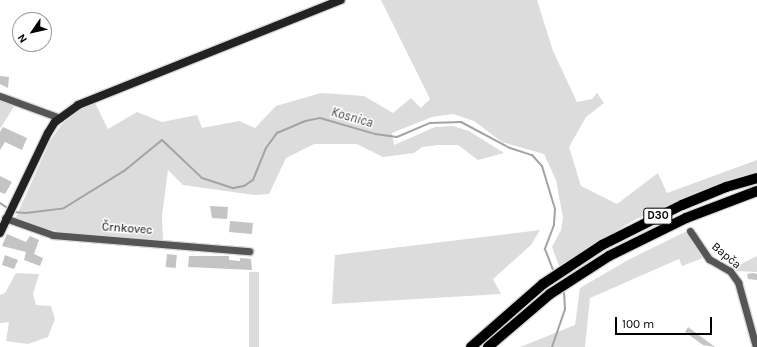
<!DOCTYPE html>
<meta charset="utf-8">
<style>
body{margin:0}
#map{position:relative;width:757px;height:347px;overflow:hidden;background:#fff;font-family:Karla,sans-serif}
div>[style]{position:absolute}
.green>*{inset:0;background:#dcdcdc;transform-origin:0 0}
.stream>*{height:2px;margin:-1px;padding:0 1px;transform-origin:1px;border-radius:1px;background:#a3a3a3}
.building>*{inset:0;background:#c4c4c4;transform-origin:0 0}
.roads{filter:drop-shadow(1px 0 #dbdbdb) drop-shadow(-1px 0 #dbdbdb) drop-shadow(0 1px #dbdbdb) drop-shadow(0 -1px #dbdbdb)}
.minor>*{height:7px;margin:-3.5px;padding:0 3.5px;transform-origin:3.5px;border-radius:3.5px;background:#555}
.secondary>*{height:8px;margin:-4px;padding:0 4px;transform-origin:4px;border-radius:4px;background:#222}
.primary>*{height:10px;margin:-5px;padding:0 5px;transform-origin:5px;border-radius:5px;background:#000}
span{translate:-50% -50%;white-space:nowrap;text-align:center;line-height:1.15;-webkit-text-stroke:3px #fff;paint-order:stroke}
.shield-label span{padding:1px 3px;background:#fff;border:1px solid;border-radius:3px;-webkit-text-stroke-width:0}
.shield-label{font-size:11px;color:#000;font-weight:700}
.street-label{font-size:12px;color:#000}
.water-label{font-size:13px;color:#444;font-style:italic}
.north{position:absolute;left:12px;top:12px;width:40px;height:40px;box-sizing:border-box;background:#fff;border:1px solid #999;border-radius:50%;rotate:236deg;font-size:11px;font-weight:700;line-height:16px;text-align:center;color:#000}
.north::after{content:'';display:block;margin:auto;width:14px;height:18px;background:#000;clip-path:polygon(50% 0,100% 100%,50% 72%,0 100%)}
.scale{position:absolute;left:615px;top:317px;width:97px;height:18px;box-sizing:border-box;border:2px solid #000;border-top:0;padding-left:5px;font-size:12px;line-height:14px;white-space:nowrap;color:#000;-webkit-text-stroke:3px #fff;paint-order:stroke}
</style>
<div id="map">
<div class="green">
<i style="clip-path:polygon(381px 0,537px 0,553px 51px,577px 102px,592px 99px,597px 93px,604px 103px,586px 117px,569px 147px,581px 186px,617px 204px,658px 173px,667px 193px,757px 160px,757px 173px,681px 200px,636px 219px,559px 266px,552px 247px,561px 230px,563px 218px,556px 180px,544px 154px,502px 142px,474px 121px,453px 114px,432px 117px,392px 133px,394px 145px,435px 127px,453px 126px,469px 131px,504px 153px,478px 160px,458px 145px,439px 145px,422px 147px,414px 153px,383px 157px,357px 144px,314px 144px,286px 158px,269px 194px,254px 195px,183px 185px,168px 170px,162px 216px,163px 241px,75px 234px,47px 229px,16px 217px,50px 141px,61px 125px,83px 107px,95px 103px,108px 129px,137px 112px,162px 122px,197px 115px,202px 128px,239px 121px,255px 128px,276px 106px,321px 93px,364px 96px,393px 113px,411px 98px,421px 108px,430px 99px)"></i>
<i style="clip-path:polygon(0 99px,15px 105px,0 129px)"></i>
<i style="clip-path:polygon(540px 230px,531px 245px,493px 279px,501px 294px,332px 304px,335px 255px)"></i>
<i style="clip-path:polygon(687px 231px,703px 258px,682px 266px,679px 259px,590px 298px,585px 347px,520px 347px,575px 325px,580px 288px,628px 260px)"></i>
<i style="clip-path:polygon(757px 256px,757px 272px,734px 271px,737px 266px)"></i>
<i style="left:249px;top:272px;width:10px;height:75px"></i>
<i style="clip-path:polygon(16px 273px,39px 274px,33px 294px,36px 305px,51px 306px,55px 319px,48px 337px,28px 344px,6px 341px,9px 322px,0 323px,0 295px,5px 293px)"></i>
</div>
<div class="stream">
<i style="left:0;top:203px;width:11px;rotate:34deg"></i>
<i style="left:13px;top:212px;width:13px;rotate:4deg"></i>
<i style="left:26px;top:213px;width:38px;rotate:-7deg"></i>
<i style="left:64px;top:208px;width:70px;rotate:-31.7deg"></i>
<i style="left:124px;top:171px;width:49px;rotate:-39.2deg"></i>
<i style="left:162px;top:140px;width:55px;rotate:43.5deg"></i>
<i style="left:202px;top:178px;width:33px;rotate:18deg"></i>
<i style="left:233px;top:188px;width:11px;rotate:-10deg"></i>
<i style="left:244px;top:186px;width:11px;rotate:-34deg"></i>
<i style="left:253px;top:180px;width:35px;rotate:-68deg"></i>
<i style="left:266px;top:148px;width:19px;rotate:-54deg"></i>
<i style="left:277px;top:133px;width:30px;rotate:-23deg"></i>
<i style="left:305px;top:121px;width:15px;rotate:-11deg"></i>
<i style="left:320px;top:118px;width:57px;rotate:16.2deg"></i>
<i style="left:375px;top:134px;width:22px;rotate:8deg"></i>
<i style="left:397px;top:137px;width:36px;rotate:-23deg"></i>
<i style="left:430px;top:123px;width:31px;rotate:-2deg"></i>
<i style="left:461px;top:122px;width:55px;rotate:28deg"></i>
<i style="left:510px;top:148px;width:23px;rotate:18deg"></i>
<i style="left:532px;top:155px;width:15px;rotate:48deg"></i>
<i style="left:542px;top:166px;width:45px;rotate:73.2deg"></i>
<i style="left:555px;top:209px;width:16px;rotate:94deg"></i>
<i style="left:554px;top:225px;width:26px;rotate:111deg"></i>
<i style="left:545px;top:249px;width:25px;rotate:69deg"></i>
<i style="left:552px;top:347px;width:39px;rotate:-71deg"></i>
<i style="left:565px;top:310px;width:20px;rotate:-93deg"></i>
</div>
<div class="building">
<i style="clip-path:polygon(0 76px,9px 77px,8px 88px,0 84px)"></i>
<i style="clip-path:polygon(3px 127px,27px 138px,22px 150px,5px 142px,0 150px,0 132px)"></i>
<i style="clip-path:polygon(0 176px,12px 182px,5px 194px,0 192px)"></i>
<i style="clip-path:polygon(210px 206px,228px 207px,227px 219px,212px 218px)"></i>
<i style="left:230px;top:221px;width:23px;height:11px;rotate:5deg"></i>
<i style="clip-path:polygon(7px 234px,26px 242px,30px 236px,39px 240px,34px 254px,43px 258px,40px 266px,24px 260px,26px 252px,2px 246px)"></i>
<i style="left:167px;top:254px;width:10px;height:13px;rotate:6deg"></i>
<i style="clip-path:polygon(5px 255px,18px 260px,14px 269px,2px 265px)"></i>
<i style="clip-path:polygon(189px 256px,229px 256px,229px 260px,240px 261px,240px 258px,251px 259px,252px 270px,188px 267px)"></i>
<i style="clip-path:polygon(752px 273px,757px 274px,757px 280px,748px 279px,747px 274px)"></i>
<i style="clip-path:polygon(688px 327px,715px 347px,703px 345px,685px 332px)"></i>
</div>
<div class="roads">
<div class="minor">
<i style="left:0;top:96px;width:64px;rotate:20.1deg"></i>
<i style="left:5px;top:218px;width:51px;rotate:19.5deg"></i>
<i style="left:53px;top:235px;width:197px;rotate:4.7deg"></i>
<i style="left:690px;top:231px;width:34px;rotate:56deg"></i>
<i style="left:709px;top:259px;width:24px;rotate:30deg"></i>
<i style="left:730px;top:271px;width:14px;rotate:54deg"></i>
<i style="left:738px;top:282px;width:67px;rotate:74.5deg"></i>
</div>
<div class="secondary">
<i style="left:0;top:233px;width:111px;rotate:-64.4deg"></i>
<i style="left:48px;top:133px;width:13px;rotate:-58deg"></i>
<i style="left:55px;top:122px;width:29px;rotate:-36deg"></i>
<i style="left:78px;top:105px;width:283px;rotate:-21.8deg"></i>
</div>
<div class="primary">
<i style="left:471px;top:347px;width:96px;rotate:-41.2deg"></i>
<i style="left:543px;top:284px;width:71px;rotate:-33.5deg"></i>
<i style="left:602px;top:245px;width:89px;rotate:-26.6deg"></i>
<i style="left:682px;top:205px;width:48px;rotate:-22.2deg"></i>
<i style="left:726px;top:187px;width:32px;rotate:-16deg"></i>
<i style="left:488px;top:347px;width:82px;rotate:-40.5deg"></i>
<i style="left:550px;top:294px;width:70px;rotate:-32.8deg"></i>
<i style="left:609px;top:256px;width:86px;rotate:-26.3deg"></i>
<i style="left:686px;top:218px;width:76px;rotate:-20.8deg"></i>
</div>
</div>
<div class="shield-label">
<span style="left:658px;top:216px">D30</span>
</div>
<div class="street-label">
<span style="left:127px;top:229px;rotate:4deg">Črnkovec</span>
<span style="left:726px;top:256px;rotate:40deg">Bapča</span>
</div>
<div class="water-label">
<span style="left:352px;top:118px;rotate:16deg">Kosnica</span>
</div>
<div class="north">N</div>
<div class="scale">100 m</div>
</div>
